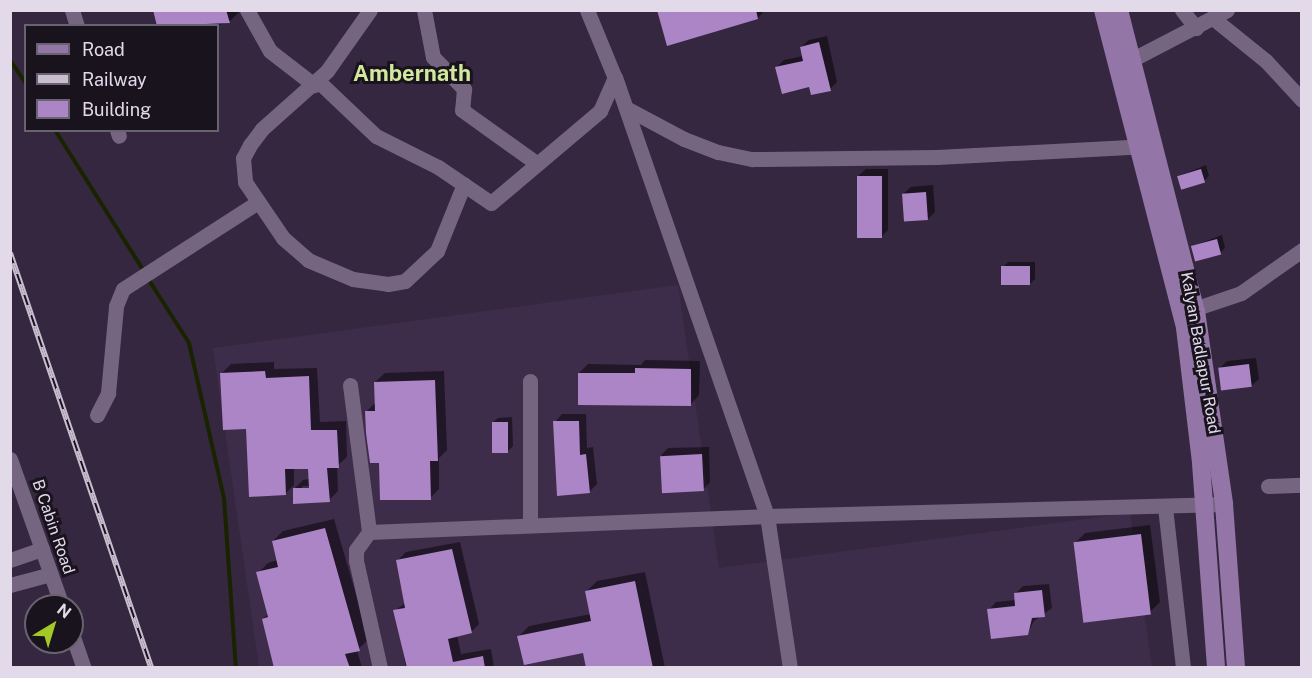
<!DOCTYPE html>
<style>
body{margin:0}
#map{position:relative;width:1312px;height:678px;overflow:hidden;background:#35273f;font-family:"Public Sans",sans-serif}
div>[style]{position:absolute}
.built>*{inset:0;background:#3e2c4b}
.shadow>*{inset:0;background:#0007}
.stream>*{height:4px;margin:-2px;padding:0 2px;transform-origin:2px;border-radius:2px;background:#1a2300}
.building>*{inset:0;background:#ab85c6;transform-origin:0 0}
.minor>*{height:15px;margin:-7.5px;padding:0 7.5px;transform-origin:7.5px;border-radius:7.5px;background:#756581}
.major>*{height:18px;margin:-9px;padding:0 9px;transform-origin:9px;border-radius:9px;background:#9376a7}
.rail>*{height:6px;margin-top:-3px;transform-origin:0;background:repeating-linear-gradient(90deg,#19131e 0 11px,#c8becf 0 22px);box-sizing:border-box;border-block:2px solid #c8becf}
span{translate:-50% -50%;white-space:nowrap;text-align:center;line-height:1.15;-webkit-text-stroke:6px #19131e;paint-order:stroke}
.street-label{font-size:16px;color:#e2d9e9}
.district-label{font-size:22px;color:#d1e89d;font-weight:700}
.frame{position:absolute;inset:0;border:12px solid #e2d9e9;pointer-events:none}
.legend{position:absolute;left:24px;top:24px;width:195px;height:108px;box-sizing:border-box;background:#19131e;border:2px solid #69626f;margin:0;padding:8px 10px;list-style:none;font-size:18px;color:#e2d9e9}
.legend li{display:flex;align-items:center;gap:12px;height:30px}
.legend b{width:30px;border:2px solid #69626f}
.north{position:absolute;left:24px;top:594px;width:60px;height:60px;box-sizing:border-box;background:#19131e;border:2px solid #69626f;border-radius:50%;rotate:38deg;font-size:16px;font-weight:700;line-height:24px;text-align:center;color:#e2d9e9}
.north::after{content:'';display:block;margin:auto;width:21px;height:27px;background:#a3c926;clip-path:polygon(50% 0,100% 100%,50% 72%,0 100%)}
</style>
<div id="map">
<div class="built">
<i style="clip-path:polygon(678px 285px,719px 568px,1130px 513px,1152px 667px,259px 667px,213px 348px)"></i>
</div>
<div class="shadow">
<i style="clip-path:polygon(154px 10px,238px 10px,239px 12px,229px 22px,216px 26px,158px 26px)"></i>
<i style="clip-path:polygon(736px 10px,765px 10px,758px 18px,738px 22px)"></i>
<i style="clip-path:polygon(827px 36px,837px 82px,830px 89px,810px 86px,777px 67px,784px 60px,803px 56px,801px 47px,809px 40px)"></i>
<i style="clip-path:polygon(1206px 165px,1209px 176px,1204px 181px,1179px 176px)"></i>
<i style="clip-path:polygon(866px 169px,888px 169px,888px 230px,881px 237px,858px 176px)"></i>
<i style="clip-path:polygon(933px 185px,935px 212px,928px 219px,903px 194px,911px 187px)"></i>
<i style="clip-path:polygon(1222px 235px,1225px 248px,1220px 253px,1193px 246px)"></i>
<i style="clip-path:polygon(1008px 262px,1035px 262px,1035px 279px,1030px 284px,1003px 267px)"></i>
<i style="clip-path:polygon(1256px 358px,1259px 379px,1251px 386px,1220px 368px,1227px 361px)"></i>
<i style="clip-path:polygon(645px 360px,700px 361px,699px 395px,691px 404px,579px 373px,588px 364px,641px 365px)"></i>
<i style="clip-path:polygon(evenodd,274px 362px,274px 369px,317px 368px,320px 422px,346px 421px,347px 457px,337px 466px,338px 491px,329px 500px,295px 502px,294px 485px,285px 494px,222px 373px,231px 364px,274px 362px,309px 467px,310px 479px,303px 480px,294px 489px,294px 468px,309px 467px,274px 362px,302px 486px,316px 486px,317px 489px,302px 489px,302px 486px)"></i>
<i style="clip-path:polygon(444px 371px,447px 450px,439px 458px,439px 489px,430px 498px,381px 461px,367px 411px,376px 402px,375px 382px,385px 373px)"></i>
<i style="clip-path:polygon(562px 414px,586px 414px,587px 448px,593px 447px,597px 484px,589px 492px,555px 422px)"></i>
<i style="clip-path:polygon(512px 417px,513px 446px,508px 451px,493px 422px,498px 418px)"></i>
<i style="clip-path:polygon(709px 447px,710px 482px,703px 490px,661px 455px,668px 448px)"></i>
<i style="clip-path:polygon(334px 519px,369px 639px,357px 650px,362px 668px,288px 668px,263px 619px,268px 614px,258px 573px,268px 563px,278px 560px,273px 541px,283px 531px)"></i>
<i style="clip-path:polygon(1150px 525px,1160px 602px,1150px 612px,1075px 543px,1085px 533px)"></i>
<i style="clip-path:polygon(460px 542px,479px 624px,471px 632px,457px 635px,461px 654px,491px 649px,494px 668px,406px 668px,395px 611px,406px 602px,398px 560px,406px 552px)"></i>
<i style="clip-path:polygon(645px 572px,665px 668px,588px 668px,584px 651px,519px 636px,529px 626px,591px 614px,587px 591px,597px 581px)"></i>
<i style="clip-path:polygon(1049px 584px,1052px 608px,1034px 621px,1027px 634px,989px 610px,996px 602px,1016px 600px,1015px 594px,1023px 586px)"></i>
</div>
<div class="stream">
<i style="left:10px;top:60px;width:29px;rotate:56deg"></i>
<i style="left:55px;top:130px;width:165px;rotate:57.8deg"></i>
<i style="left:147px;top:277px;width:78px;rotate:57.5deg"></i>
<i style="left:189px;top:343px;width:159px;rotate:77.3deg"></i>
<i style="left:224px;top:498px;width:170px;rotate:86deg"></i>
</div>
<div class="building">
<i style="clip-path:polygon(153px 10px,226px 10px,230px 23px,157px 26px)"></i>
<i style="clip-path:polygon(657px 10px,756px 10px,758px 19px,667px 46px)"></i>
<i style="clip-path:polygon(819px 42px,831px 91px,811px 95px,809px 87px,782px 94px,775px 67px,803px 61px,800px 47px)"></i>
<i style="left:1201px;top:169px;width:14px;height:25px;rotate:73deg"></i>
<i style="left:857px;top:176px;width:25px;height:62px"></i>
<i style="left:926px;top:192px;width:28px;height:24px;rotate:86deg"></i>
<i style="left:1217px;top:239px;width:16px;height:27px;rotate:75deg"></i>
<i style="left:1001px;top:266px;width:29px;height:19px"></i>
<i style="left:1249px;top:364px;width:23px;height:31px;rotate:83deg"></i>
<i style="clip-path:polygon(635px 368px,691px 369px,691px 406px,578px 405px,578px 373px,635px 373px)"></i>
<i style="clip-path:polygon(265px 371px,266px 378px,309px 376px,311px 430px,337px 430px,339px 468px,327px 468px,330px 502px,293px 504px,293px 488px,309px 488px,308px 469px,285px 469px,286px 495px,249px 497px,246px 429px,223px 430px,220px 373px)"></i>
<i style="clip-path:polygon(435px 380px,438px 461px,430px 461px,431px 500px,380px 500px,379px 463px,370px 463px,366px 433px,365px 411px,375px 411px,374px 382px)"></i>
<i style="clip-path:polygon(553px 421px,579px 421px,580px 455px,586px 454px,590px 493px,557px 496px)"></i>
<i style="left:492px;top:422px;width:16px;height:31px"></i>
<i style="left:702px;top:454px;width:37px;height:42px;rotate:87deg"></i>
<i style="clip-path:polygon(325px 528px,360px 651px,345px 654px,350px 668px,274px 668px,262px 619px,268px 617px,256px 572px,278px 567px,272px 541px)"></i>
<i style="left:1141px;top:534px;width:81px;height:68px;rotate:83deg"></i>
<i style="clip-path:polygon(452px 549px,472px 633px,448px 639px,453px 662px,483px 656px,485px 668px,407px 668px,393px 610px,405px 608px,396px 560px)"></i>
<i style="clip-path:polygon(635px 581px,653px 668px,586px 668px,583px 653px,524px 665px,517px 636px,591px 621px,585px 591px)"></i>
<i style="clip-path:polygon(1042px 590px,1045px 617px,1032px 618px,1028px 635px,991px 639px,987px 609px,1015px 606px,1014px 593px)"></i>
</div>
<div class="minor">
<i style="left:72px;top:10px;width:17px;rotate:73deg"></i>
<i style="left:247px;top:10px;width:47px;rotate:60.7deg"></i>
<i style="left:270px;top:51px;width:56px;rotate:37.7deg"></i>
<i style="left:370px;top:10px;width:75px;rotate:125.2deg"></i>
<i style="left:327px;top:71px;width:87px;rotate:138.3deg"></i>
<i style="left:262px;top:129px;width:20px;rotate:127deg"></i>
<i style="left:250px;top:145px;width:15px;rotate:118deg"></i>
<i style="left:243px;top:158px;width:24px;rotate:85deg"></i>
<i style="left:245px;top:182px;width:68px;rotate:55.8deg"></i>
<i style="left:283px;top:238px;width:33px;rotate:41deg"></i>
<i style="left:308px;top:260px;width:49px;rotate:22.9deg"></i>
<i style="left:353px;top:279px;width:35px;rotate:8deg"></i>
<i style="left:388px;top:284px;width:17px;rotate:-10deg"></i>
<i style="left:405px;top:281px;width:44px;rotate:-43.2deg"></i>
<i style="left:437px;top:251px;width:72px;rotate:-68.1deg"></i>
<i style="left:424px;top:10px;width:48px;rotate:79.2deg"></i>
<i style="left:433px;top:57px;width:45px;rotate:45.9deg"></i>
<i style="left:464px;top:89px;width:21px;rotate:95deg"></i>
<i style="left:462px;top:110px;width:91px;rotate:35.6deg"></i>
<i style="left:1182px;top:10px;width:23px;rotate:52deg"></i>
<i style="left:1214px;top:19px;width:67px;rotate:38.9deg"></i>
<i style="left:1266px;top:61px;width:53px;rotate:47.3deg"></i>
<i style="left:1133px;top:59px;width:106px;rotate:-27.5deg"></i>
<i style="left:318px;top:81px;width:80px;rotate:43.5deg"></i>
<i style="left:376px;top:136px;width:69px;rotate:26.6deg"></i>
<i style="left:438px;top:167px;width:64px;rotate:34.2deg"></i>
<i style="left:491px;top:203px;width:143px;rotate:-40.2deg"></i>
<i style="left:600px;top:111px;width:36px;rotate:-66deg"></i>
<i style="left:626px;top:108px;width:66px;rotate:28.1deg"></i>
<i style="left:684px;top:139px;width:36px;rotate:21deg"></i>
<i style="left:718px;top:152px;width:35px;rotate:12deg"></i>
<i style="left:752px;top:159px;width:185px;rotate:-0.6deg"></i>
<i style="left:937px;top:157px;width:211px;rotate:-3deg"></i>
<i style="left:117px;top:130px;width:6px;rotate:72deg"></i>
<i style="left:1185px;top:312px;width:59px;rotate:-18.7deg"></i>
<i style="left:1241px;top:293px;width:75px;rotate:-35.2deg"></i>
<i style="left:530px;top:381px;width:142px;rotate:90deg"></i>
<i style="left:350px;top:385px;width:148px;rotate:82.6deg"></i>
<i style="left:97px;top:415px;width:25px;rotate:-63deg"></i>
<i style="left:108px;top:393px;width:87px;rotate:-84.7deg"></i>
<i style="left:116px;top:306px;width:18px;rotate:-68deg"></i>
<i style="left:123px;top:289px;width:161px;rotate:-32.8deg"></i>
<i style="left:10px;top:459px;width:156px;rotate:70.5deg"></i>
<i style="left:1268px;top:486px;width:34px;rotate:-2deg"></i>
<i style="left:1165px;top:507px;width:162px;rotate:83.6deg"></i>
<i style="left:10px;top:560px;width:34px;rotate:-19deg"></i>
<i style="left:10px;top:585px;width:42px;rotate:-15deg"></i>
<i style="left:72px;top:634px;width:36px;rotate:71deg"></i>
<i style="left:380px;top:668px;width:110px;rotate:-102.6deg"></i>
<i style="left:356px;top:561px;width:11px;rotate:-90deg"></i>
<i style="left:356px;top:550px;width:22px;rotate:-54deg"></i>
<i style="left:369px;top:532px;width:398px;rotate:-2.3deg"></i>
<i style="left:767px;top:516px;width:464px;rotate:-109.1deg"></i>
<i style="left:615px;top:78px;width:74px;rotate:-112.4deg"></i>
<i style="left:790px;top:668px;width:154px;rotate:-98.6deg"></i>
<i style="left:767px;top:516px;width:457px;rotate:-1.5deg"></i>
</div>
<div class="major">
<i style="left:1103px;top:10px;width:328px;rotate:75.5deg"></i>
<i style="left:1185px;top:328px;width:136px;rotate:83.2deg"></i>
<i style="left:1201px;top:463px;width:206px;rotate:85.8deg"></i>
<i style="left:1119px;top:10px;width:311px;rotate:75.7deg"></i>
<i style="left:1196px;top:311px;width:195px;rotate:81.7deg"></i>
<i style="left:1224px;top:504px;width:164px;rotate:85.8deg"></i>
</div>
<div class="rail">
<i style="left:10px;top:253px;width:438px;rotate:71.2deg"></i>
</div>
<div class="street-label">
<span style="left:1200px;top:353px;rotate:80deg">Kalyan Badlapur Road</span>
<span style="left:53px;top:527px;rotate:71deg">B Cabin Road</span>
</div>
<div class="district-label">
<span style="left:412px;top:74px">Ambernath</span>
</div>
<div class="frame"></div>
<ul class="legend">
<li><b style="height:8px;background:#9376a7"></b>Road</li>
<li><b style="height:8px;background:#c8becf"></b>Railway</li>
<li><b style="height:16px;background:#ab85c6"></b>Building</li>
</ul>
<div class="north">N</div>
</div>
